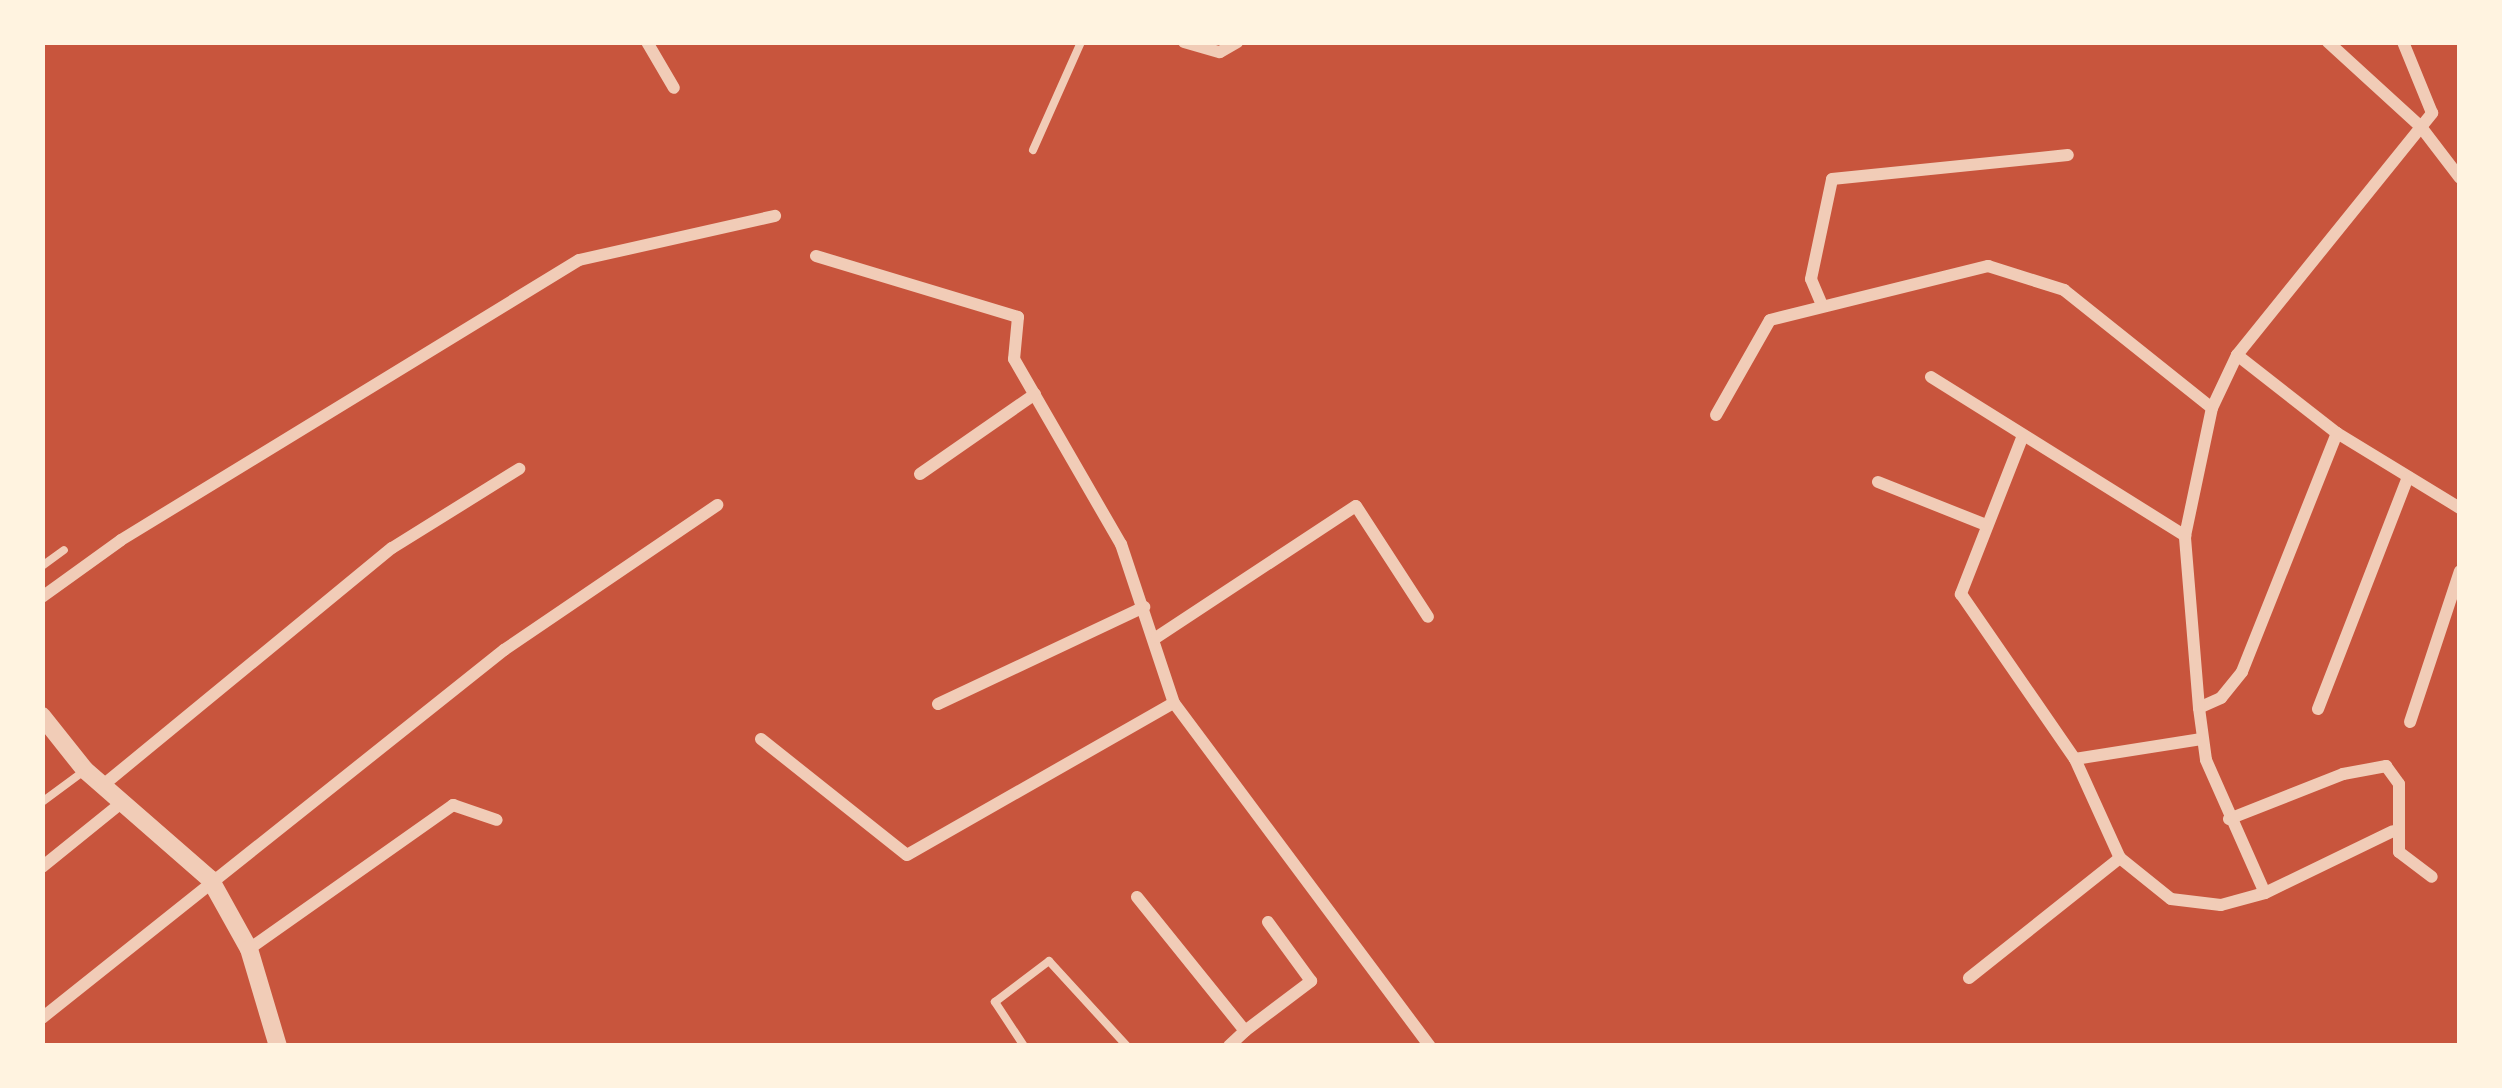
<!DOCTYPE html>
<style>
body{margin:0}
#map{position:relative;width:2502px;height:1088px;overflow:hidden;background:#c8553d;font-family:"Nunito Sans",sans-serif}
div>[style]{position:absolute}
.service>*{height:8px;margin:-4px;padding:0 4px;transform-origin:4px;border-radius:4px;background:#f1ccb7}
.minor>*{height:12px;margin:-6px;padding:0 6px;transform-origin:6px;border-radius:6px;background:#f1ccb7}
.tertiary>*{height:18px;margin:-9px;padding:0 9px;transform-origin:9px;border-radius:9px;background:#f1ccb7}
span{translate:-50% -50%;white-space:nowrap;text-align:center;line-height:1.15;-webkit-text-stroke:12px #fff3e0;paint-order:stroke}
.frame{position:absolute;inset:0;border:45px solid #fff3e0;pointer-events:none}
</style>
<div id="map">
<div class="service">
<i style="left:1033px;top:150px;width:118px;rotate:-66deg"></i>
<i style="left:42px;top:566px;width:27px;rotate:-36deg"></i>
<i style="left:42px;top:802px;width:52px;rotate:-36.4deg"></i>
<i style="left:1024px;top:1046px;width:53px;rotate:-123.4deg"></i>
<i style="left:995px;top:1002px;width:68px;rotate:-37.2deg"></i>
<i style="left:1049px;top:961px;width:115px;rotate:47.5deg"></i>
</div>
<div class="minor">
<i style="left:647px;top:42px;width:53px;rotate:59.6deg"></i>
<i style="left:1184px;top:42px;width:37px;rotate:16deg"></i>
<i style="left:1220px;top:52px;width:20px;rotate:-30deg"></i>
<i style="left:2328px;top:42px;width:126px;rotate:42.4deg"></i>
<i style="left:2421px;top:127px;width:64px;rotate:52.6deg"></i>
<i style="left:816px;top:256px;width:211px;rotate:16.8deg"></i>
<i style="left:1018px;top:317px;width:42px;rotate:95.4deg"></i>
<i style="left:1014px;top:359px;width:214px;rotate:60deg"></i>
<i style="left:1121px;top:544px;width:168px;rotate:71.6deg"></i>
<i style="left:1174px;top:703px;width:428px;rotate:53.3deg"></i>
<i style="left:1822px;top:305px;width:28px;rotate:-113deg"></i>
<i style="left:1811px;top:279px;width:102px;rotate:-78.1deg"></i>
<i style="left:1832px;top:179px;width:237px;rotate:-5.8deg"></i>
<i style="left:2237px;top:355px;width:127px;rotate:38deg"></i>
<i style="left:2337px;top:433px;width:144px;rotate:31.4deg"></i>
<i style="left:1931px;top:377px;width:300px;rotate:32deg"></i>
<i style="left:1716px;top:415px;width:109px;rotate:-60.4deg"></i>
<i style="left:1770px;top:320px;width:225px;rotate:-13.9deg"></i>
<i style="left:1988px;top:266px;width:80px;rotate:17.5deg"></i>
<i style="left:2064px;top:290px;width:189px;rotate:38.6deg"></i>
<i style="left:2337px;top:433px;width:257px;rotate:111.7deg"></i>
<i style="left:2242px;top:672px;width:33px;rotate:129deg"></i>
<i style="left:2221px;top:698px;width:24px;rotate:156deg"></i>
<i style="left:2199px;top:708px;width:173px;rotate:-94.7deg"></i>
<i style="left:2185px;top:536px;width:131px;rotate:-78.1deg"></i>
<i style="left:2212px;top:408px;width:59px;rotate:-64.7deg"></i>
<i style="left:2237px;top:355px;width:311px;rotate:-51.1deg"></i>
<i style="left:2432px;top:113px;width:77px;rotate:-112.2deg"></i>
<i style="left:2022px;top:438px;width:168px;rotate:111.4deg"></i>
<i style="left:1961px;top:594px;width:201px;rotate:55.4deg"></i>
<i style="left:2075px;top:759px;width:128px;rotate:-9deg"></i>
<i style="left:920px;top:474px;width:140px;rotate:-34.8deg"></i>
<i style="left:1878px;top:482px;width:116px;rotate:21.7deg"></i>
<i style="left:42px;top:597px;width:97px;rotate:-35.8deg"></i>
<i style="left:121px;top:540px;width:537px;rotate:-31.44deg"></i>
<i style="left:579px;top:260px;width:201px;rotate:-12.7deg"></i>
<i style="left:1157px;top:637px;width:238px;rotate:-33.4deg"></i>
<i style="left:1356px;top:506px;width:132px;rotate:57deg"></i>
<i style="left:938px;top:704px;width:228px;rotate:-25.2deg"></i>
<i style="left:2199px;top:708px;width:52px;rotate:82.3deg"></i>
<i style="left:2206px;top:760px;width:145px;rotate:66.1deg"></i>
<i style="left:2318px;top:709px;width:249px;rotate:-68.8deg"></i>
<i style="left:2410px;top:722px;width:159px;rotate:-71.7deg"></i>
<i style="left:761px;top:739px;width:186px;rotate:38.5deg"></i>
<i style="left:907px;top:855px;width:307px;rotate:-29.7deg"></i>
<i style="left:2075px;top:759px;width:109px;rotate:65.6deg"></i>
<i style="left:2120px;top:858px;width:65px;rotate:38.8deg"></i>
<i style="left:2171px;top:899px;width:50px;rotate:6.8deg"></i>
<i style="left:2221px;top:905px;width:46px;rotate:-15.3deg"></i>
<i style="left:2265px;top:893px;width:142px;rotate:-25.8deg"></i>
<i style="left:102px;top:786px;width:375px;rotate:-39.4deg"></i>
<i style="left:392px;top:548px;width:150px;rotate:-31.9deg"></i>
<i style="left:2229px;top:819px;width:123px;rotate:-21.5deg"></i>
<i style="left:2343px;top:774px;width:44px;rotate:-10.5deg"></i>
<i style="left:2386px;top:766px;width:22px;rotate:54deg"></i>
<i style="left:2399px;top:784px;width:68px;rotate:90deg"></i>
<i style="left:2399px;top:852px;width:41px;rotate:37.1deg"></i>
<i style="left:42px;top:867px;width:100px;rotate:-38.9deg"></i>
<i style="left:1137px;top:897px;width:172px;rotate:51.1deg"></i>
<i style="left:1245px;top:1031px;width:22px;rotate:137deg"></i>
<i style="left:249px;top:949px;width:250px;rotate:-35.2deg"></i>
<i style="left:453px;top:805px;width:46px;rotate:18.8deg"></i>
<i style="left:1969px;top:978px;width:193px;rotate:-38.5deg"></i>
<i style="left:42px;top:1018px;width:591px;rotate:-38.54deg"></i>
<i style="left:504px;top:650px;width:258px;rotate:-34.2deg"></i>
<i style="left:1245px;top:1031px;width:83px;rotate:-37.1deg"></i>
<i style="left:1311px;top:981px;width:73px;rotate:-126.1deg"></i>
</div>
<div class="tertiary">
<i style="left:42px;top:716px;width:69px;rotate:51.5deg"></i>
<i style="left:85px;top:770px;width:166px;rotate:41.1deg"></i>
<i style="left:210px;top:879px;width:80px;rotate:60.9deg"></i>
<i style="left:249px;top:949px;width:101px;rotate:73.4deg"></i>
</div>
<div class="frame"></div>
</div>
